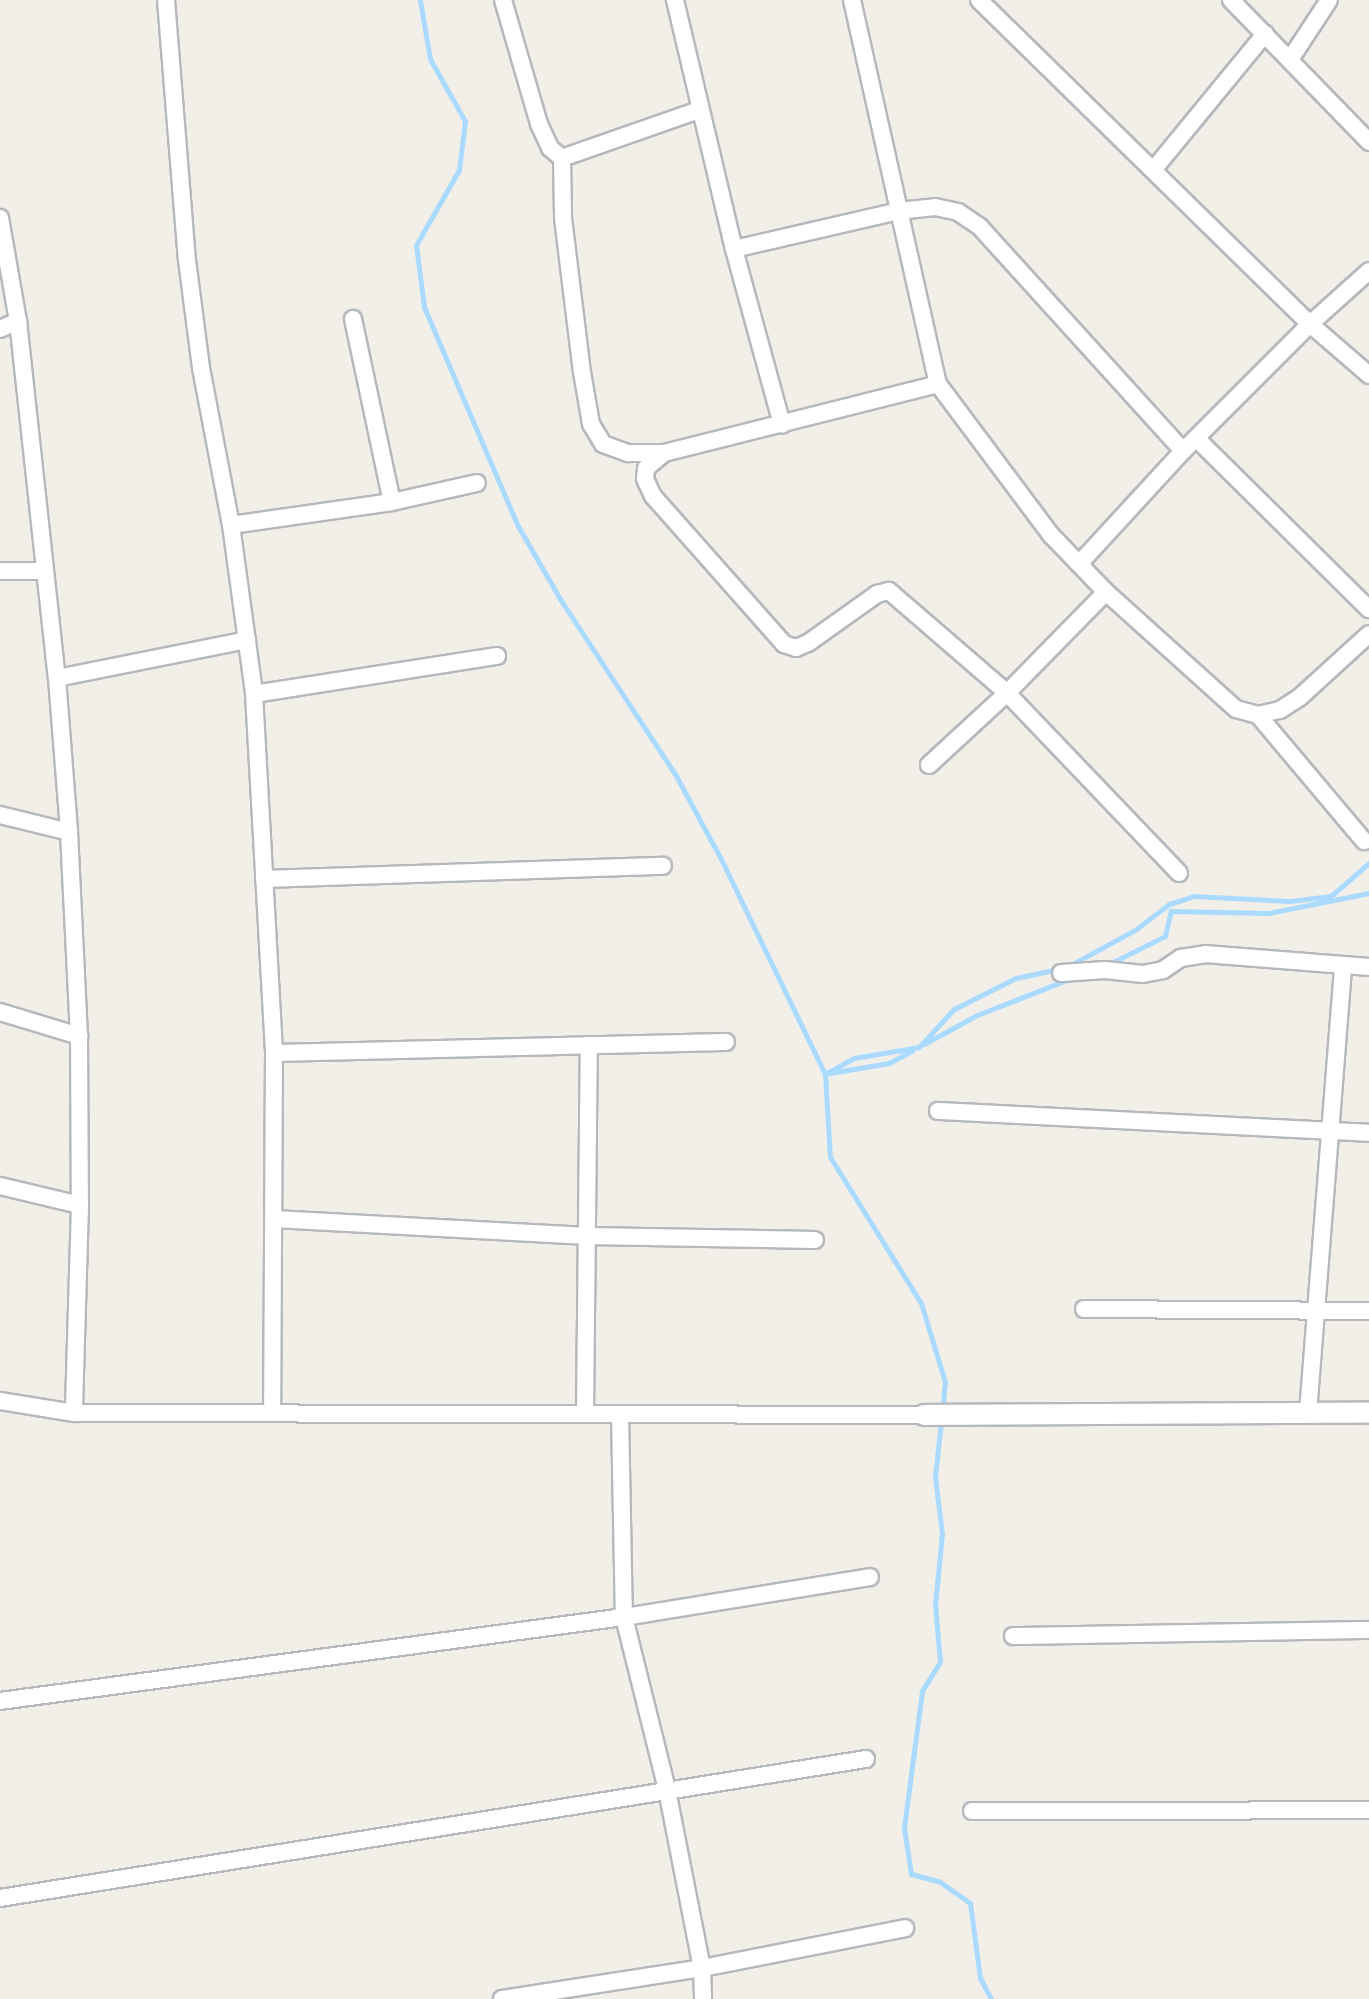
<!DOCTYPE html>
<style>
body{margin:0}
#map{position:relative;width:1369px;height:1999px;overflow:hidden;background:#f1efe8;font-family:"Noto Sans",sans-serif}
div>[style]{position:absolute}
.stream>*{height:5px;margin:-2.5px;padding:0 2.5px;transform-origin:2.5px;border-radius:2.5px;background:#aadaff}
.roads{filter:drop-shadow(2px 0 #b5b8bc) drop-shadow(-2px 0 #b5b8bc) drop-shadow(0 2px #b5b8bc) drop-shadow(0 -2px #b5b8bc)}
.minor>*{height:16px;margin:-8px;padding:0 8px;transform-origin:8px;border-radius:8px;background:#fff}
.tertiary>*{height:20px;margin:-10px;padding:0 10px;transform-origin:10px;border-radius:10px;background:#fff}
span{translate:-50% -50%;white-space:nowrap;text-align:center;line-height:1.15;-webkit-text-stroke:7px #fff;paint-order:stroke}
</style>
<div id="map">
<div class="stream">
<i style="left:420px;top:0;width:60px;rotate:80.4deg"></i>
<i style="left:430px;top:59px;width:71px;rotate:60.6deg"></i>
<i style="left:465px;top:121px;width:49px;rotate:97deg"></i>
<i style="left:459px;top:170px;width:86px;rotate:119.8deg"></i>
<i style="left:416px;top:245px;width:63px;rotate:82.6deg"></i>
<i style="left:424px;top:307px;width:238px;rotate:66.8deg"></i>
<i style="left:518px;top:526px;width:84px;rotate:60.1deg"></i>
<i style="left:560px;top:599px;width:209px;rotate:56.7deg"></i>
<i style="left:675px;top:774px;width:97px;rotate:61.6deg"></i>
<i style="left:721px;top:859px;width:239px;rotate:64.2deg"></i>
<i style="left:825px;top:1074px;width:83px;rotate:86.6deg"></i>
<i style="left:830px;top:1157px;width:172px;rotate:58.1deg"></i>
<i style="left:921px;top:1303px;width:83px;rotate:73.1deg"></i>
<i style="left:945px;top:1382px;width:29px;rotate:96deg"></i>
<i style="left:1107px;top:965px;width:65px;rotate:-26.6deg"></i>
<i style="left:1165px;top:936px;width:26px;rotate:-77deg"></i>
<i style="left:1171px;top:911px;width:97px;rotate:1.2deg"></i>
<i style="left:1268px;top:913px;width:103px;rotate:-11.2deg"></i>
<i style="left:1067px;top:967px;width:77px;rotate:-28.6deg"></i>
<i style="left:1135px;top:930px;width:43px;rotate:-37.4deg"></i>
<i style="left:1169px;top:904px;width:25px;rotate:-18deg"></i>
<i style="left:1193px;top:896px;width:97px;rotate:3deg"></i>
<i style="left:1290px;top:901px;width:41px;rotate:-7deg"></i>
<i style="left:1331px;top:896px;width:50px;rotate:-41deg"></i>
<i style="left:924px;top:1044px;width:60px;rotate:-28.7deg"></i>
<i style="left:977px;top:1015px;width:102px;rotate:-21.3deg"></i>
<i style="left:830px;top:1073px;width:60px;rotate:-9.6deg"></i>
<i style="left:889px;top:1063px;width:26px;rotate:-28deg"></i>
<i style="left:825px;top:1074px;width:33px;rotate:-29deg"></i>
<i style="left:854px;top:1058px;width:66px;rotate:-9.6deg"></i>
<i style="left:919px;top:1047px;width:52px;rotate:-47.4deg"></i>
<i style="left:954px;top:1009px;width:69px;rotate:-26.6deg"></i>
<i style="left:1016px;top:978px;width:43px;rotate:-12.1deg"></i>
<i style="left:941px;top:1421px;width:56px;rotate:96.1deg"></i>
<i style="left:935px;top:1477px;width:57px;rotate:83deg"></i>
<i style="left:942px;top:1534px;width:71px;rotate:95.6deg"></i>
<i style="left:935px;top:1605px;width:57px;rotate:85deg"></i>
<i style="left:940px;top:1662px;width:34px;rotate:122deg"></i>
<i style="left:922px;top:1691px;width:138px;rotate:97.5deg"></i>
<i style="left:904px;top:1828px;width:47px;rotate:81.3deg"></i>
<i style="left:911px;top:1874px;width:30px;rotate:15deg"></i>
<i style="left:940px;top:1882px;width:37px;rotate:35deg"></i>
<i style="left:970px;top:1903px;width:76px;rotate:82.4deg"></i>
<i style="left:980px;top:1978px;width:24px;rotate:62deg"></i>
</div>
<div class="roads">
<div class="minor">
<i style="left:166px;top:0;width:261px;rotate:85.4deg"></i>
<i style="left:187px;top:260px;width:109px;rotate:82.6deg"></i>
<i style="left:201px;top:368px;width:160px;rotate:79.2deg"></i>
<i style="left:231px;top:525px;width:171px;rotate:82.2deg"></i>
<i style="left:254px;top:694px;width:360px;rotate:86.8deg"></i>
<i style="left:274px;top:1053px;width:360px;rotate:90.3deg"></i>
<i style="left:503px;top:0;width:129px;rotate:73.8deg"></i>
<i style="left:539px;top:124px;width:26px;rotate:65deg"></i>
<i style="left:550px;top:148px;width:16px;rotate:40deg"></i>
<i style="left:675px;top:0;width:256px;rotate:76.7deg"></i>
<i style="left:734px;top:249px;width:182px;rotate:74.7deg"></i>
<i style="left:852px;top:0;width:394px;rotate:77.4deg"></i>
<i style="left:938px;top:384px;width:189px;rotate:53.2deg"></i>
<i style="left:1051px;top:535px;width:79px;rotate:46deg"></i>
<i style="left:1106px;top:592px;width:175px;rotate:42deg"></i>
<i style="left:1236px;top:709px;width:23px;rotate:15deg"></i>
<i style="left:1258px;top:715px;width:23px;rotate:-13deg"></i>
<i style="left:1280px;top:710px;width:24px;rotate:-33deg"></i>
<i style="left:1300px;top:697px;width:93px;rotate:-42.4deg"></i>
<i style="left:979px;top:0;width:463px;rotate:44.4deg"></i>
<i style="left:1310px;top:324px;width:78px;rotate:40.8deg"></i>
<i style="left:1231px;top:0;width:198px;rotate:45.8deg"></i>
<i style="left:1291px;top:58px;width:69px;rotate:-56.8deg"></i>
<i style="left:699px;top:110px;width:145px;rotate:160.7deg"></i>
<i style="left:562px;top:158px;width:60px;rotate:89deg"></i>
<i style="left:563px;top:218px;width:155px;rotate:83deg"></i>
<i style="left:582px;top:372px;width:53px;rotate:80.2deg"></i>
<i style="left:591px;top:424px;width:23px;rotate:59deg"></i>
<i style="left:603px;top:444px;width:27px;rotate:20deg"></i>
<i style="left:628px;top:453px;width:36px"></i>
<i style="left:664px;top:453px;width:283px;rotate:-14.1deg"></i>
<i style="left:1154px;top:169px;width:175px;rotate:-50.6deg"></i>
<i style="left:0;top:218px;width:105px;rotate:80.1deg"></i>
<i style="left:18px;top:321px;width:359px;rotate:83.8deg"></i>
<i style="left:57px;top:678px;width:154px;rotate:85.5deg"></i>
<i style="left:69px;top:832px;width:204px;rotate:87.2deg"></i>
<i style="left:79px;top:1036px;width:169px;rotate:89.7deg"></i>
<i style="left:80px;top:1205px;width:208px;rotate:91.7deg"></i>
<i style="left:734px;top:249px;width:168px;rotate:-13deg"></i>
<i style="left:898px;top:211px;width:37px;rotate:-6deg"></i>
<i style="left:935px;top:207px;width:24px;rotate:12deg"></i>
<i style="left:958px;top:212px;width:27px;rotate:34deg"></i>
<i style="left:980px;top:227px;width:302px;rotate:47.8deg"></i>
<i style="left:353px;top:319px;width:187px;rotate:78deg"></i>
<i style="left:0;top:329px;width:20px;rotate:-24deg"></i>
<i style="left:1197px;top:439px;width:242px;rotate:44.7deg"></i>
<i style="left:664px;top:453px;width:23px;rotate:140deg"></i>
<i style="left:646px;top:468px;width:11px;rotate:95deg"></i>
<i style="left:645px;top:479px;width:19px;rotate:65deg"></i>
<i style="left:653px;top:496px;width:198px;rotate:48.5deg"></i>
<i style="left:784px;top:644px;width:13px;rotate:18deg"></i>
<i style="left:796px;top:648px;width:13px;rotate:-23deg"></i>
<i style="left:808px;top:643px;width:85px;rotate:-35.4deg"></i>
<i style="left:877px;top:594px;width:12px;rotate:-14deg"></i>
<i style="left:889px;top:591px;width:156px;rotate:40.8deg"></i>
<i style="left:1007px;top:693px;width:249px;rotate:46.3deg"></i>
<i style="left:231px;top:525px;width:163px;rotate:-8.1deg"></i>
<i style="left:392px;top:502px;width:87px;rotate:-12.6deg"></i>
<i style="left:1079px;top:564px;width:154px;rotate:-47.4deg"></i>
<i style="left:1183px;top:451px;width:180px;rotate:-45deg"></i>
<i style="left:1310px;top:324px;width:79px;rotate:-41.9deg"></i>
<i style="left:0;top:571px;width:44px"></i>
<i style="left:57px;top:678px;width:194px;rotate:-11.3deg"></i>
<i style="left:254px;top:694px;width:246px;rotate:-8.9deg"></i>
<i style="left:1258px;top:715px;width:165px;rotate:49.9deg"></i>
<i style="left:929px;top:765px;width:106px;rotate:-42.7deg"></i>
<i style="left:1007px;top:693px;width:141px;rotate:-45.6deg"></i>
<i style="left:0;top:815px;width:71px;rotate:13.8deg"></i>
<i style="left:264px;top:879px;width:399px;rotate:-1.9deg"></i>
<i style="left:1061px;top:973px;width:44px;rotate:-3.9deg"></i>
<i style="left:1105px;top:970px;width:38px;rotate:6deg"></i>
<i style="left:1143px;top:974px;width:20px;rotate:-11deg"></i>
<i style="left:1163px;top:970px;width:22px;rotate:-34deg"></i>
<i style="left:1181px;top:958px;width:24px;rotate:-9deg"></i>
<i style="left:1205px;top:954px;width:165px;rotate:4.5deg"></i>
<i style="left:0;top:1012px;width:83px;rotate:16.9deg"></i>
<i style="left:274px;top:1053px;width:452px;rotate:-1.4deg"></i>
<i style="left:938px;top:1111px;width:432px;rotate:2.9deg"></i>
<i style="left:0;top:1186px;width:82px;rotate:13.4deg"></i>
<i style="left:274px;top:1219px;width:314px;rotate:3.1deg"></i>
<i style="left:588px;top:1236px;width:227px;rotate:1deg"></i>
<i style="left:1084px;top:1309px;width:285px;rotate:0.4deg"></i>
<i style="left:0;top:1401px;width:75px;rotate:9.2deg"></i>
<i style="left:74px;top:1413px;width:850px;rotate:0.13deg"></i>
<i style="left:585px;top:1411px;width:366px;rotate:-89.4deg"></i>
<i style="left:1308px;top:1413px;width:449px;rotate:-85.5deg"></i>
<i style="left:620px;top:1414px;width:203px;rotate:88.9deg"></i>
<i style="left:624px;top:1617px;width:178px;rotate:76deg"></i>
<i style="left:667px;top:1790px;width:181px;rotate:78.9deg"></i>
<i style="left:702px;top:1968px;width:31px;rotate:88deg"></i>
<i style="left:1013px;top:1636px;width:356px;rotate:-1deg"></i>
<i style="left:0;top:1701px;width:630px;rotate:-7.67deg"></i>
<i style="left:624px;top:1617px;width:249px;rotate:-9.2deg"></i>
<i style="left:972px;top:1811px;width:397px;rotate:-0.1deg"></i>
<i style="left:0;top:1898px;width:877px;rotate:-9.12deg"></i>
<i style="left:502px;top:1999px;width:202px;rotate:-8.8deg"></i>
<i style="left:702px;top:1968px;width:207px;rotate:-11.1deg"></i>
</div>
<div class="tertiary">
<i style="left:924px;top:1415px;width:445px;rotate:-0.3deg"></i>
</div>
</div>
</div>
